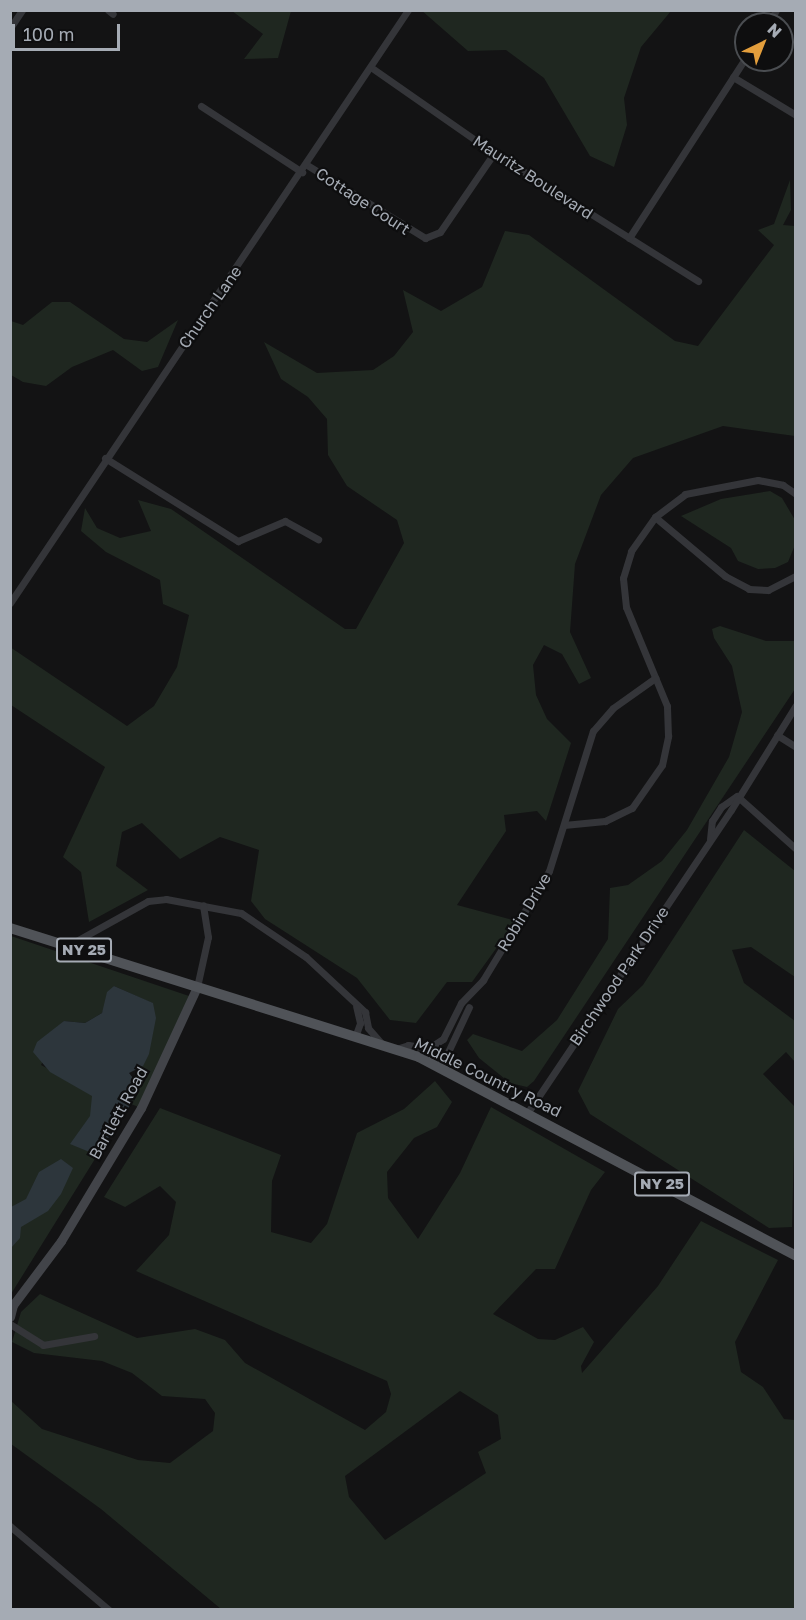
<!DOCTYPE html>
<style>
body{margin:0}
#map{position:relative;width:806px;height:1620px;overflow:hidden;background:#131314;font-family:"Golos Text",sans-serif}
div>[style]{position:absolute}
.green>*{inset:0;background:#1f2720}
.water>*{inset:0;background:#2d363c}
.street>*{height:7px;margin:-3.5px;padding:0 3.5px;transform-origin:3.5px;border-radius:3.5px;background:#343539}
.secondary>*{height:9px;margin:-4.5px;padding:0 4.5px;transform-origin:4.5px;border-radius:4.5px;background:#424449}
.primary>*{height:10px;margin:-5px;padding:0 5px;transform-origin:5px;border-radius:5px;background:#505358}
span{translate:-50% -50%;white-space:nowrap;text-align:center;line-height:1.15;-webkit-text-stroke:4.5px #0e0e0f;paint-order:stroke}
.shield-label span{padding:2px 4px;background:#0e0e0f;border:2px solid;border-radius:4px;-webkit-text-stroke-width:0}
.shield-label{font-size:15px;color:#a5abb4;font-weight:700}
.street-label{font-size:16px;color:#a5abb4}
.frame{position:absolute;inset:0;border:12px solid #a5abb4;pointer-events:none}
.north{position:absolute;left:734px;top:12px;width:60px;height:60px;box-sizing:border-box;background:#0e0e0f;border:2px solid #4a4d51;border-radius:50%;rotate:43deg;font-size:16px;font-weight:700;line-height:24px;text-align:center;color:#a5abb4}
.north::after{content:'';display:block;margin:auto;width:21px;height:27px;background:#e39e3c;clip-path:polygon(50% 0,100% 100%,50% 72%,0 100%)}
.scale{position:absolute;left:12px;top:24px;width:108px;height:27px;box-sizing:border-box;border:3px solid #a5abb4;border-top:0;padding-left:8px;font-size:18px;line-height:21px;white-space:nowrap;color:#a5abb4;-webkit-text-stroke:4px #0e0e0f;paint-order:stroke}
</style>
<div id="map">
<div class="green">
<i style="clip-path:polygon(421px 10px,671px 10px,671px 11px,641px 47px,624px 98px,627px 125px,614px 167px,590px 156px,544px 78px,506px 50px,468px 51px)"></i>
<i style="clip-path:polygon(232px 11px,291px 11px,278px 58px,244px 59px,263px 34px)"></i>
<i style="clip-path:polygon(790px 180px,791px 210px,783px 225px,795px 226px,795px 436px,723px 426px,633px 458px,601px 495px,575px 564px,570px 632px,591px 678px,579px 684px,562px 654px,544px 645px,533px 665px,536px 695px,547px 719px,571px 743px,546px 821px,537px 811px,504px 815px,506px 831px,457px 905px,516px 921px,472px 982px,447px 982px,416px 1023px,390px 1020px,357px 978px,265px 919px,251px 901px,259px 850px,220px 837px,180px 859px,142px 823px,122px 832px,116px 866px,148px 890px,89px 922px,81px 872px,63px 857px,105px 767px,11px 705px,10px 647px,127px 726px,154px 706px,177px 667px,189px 615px,163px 604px,160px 580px,106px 552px,81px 531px,85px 508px,97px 528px,120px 538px,151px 531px,138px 500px,171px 509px,345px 629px,356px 629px,404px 543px,397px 520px,347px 486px,328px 455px,327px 419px,308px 397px,281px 379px,264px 342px,317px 373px,373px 370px,394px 356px,413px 332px,403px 290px,441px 311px,482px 287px,505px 231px,529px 235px,675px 341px,698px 346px,774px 245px,758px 230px,774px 224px)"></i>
<i style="clip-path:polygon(52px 302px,70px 302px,124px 339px,147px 342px,178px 320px,158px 367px,142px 371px,113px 350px,72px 367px,46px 386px,23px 382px,11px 375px,11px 321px,23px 325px)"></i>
<i style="clip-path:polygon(770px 491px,782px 498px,795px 520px,795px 545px,788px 562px,775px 568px,758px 569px,738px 561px,731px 548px,681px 516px,721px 499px)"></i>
<i style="clip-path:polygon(720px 626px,766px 641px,795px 641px,795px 689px,534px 1081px,527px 1087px,510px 1083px,479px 1058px,467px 1040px,473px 1034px,522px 1051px,557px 1020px,608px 939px,610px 888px,628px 885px,662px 861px,687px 830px,729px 757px,742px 712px,732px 666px,714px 638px,712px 629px)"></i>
<i style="clip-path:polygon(744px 830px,795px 871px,795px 977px,751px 947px,732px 950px,744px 983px,795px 1021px,795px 1062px,786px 1052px,763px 1074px,795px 1107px,792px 1227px,769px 1228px,590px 1114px,578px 1091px,618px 1009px,643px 985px)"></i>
<i style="clip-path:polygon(11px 936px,192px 997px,141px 1108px,131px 1104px,152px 1029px,152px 1003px,114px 986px,102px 1013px,85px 1023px,64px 1021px,41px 1065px,126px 1109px,11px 1294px)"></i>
<i style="clip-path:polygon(evenodd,435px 1081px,452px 1102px,437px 1127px,414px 1138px,387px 1172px,388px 1198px,418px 1239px,460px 1173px,491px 1107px,605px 1172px,591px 1190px,555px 1269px,536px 1269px,493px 1314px,538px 1339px,555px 1340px,583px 1327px,594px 1342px,581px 1366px,582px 1373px,658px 1286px,701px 1221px,778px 1260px,735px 1342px,741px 1372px,763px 1387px,784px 1419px,795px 1420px,795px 1609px,221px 1609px,101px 1509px,11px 1444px,10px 1400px,42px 1429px,138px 1460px,170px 1463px,213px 1431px,215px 1413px,205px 1399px,162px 1396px,132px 1373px,102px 1361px,34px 1353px,12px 1342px,21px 1312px,40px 1294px,137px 1338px,195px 1329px,225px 1340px,245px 1363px,365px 1430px,386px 1412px,391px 1394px,387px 1381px,136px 1271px,169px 1235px,176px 1202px,160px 1186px,125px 1207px,104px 1197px,160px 1108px,281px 1155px,272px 1181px,271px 1232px,311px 1243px,327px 1224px,357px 1133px,404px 1109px,435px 1081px,460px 1391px,498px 1415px,501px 1439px,478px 1452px,486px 1473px,385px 1540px,349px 1497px,345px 1476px,460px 1391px)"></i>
</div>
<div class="water">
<i style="clip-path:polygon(114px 986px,153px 1003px,156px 1018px,149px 1054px,143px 1066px,129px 1073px,136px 1082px,131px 1104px,104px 1144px,92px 1153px,70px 1144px,90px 1116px,92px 1096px,50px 1072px,33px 1052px,37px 1042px,64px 1021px,85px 1023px,102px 1013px,107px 992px)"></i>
<i style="clip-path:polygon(61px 1159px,73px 1168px,61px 1194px,48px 1211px,21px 1227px,20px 1238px,11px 1248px,11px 1207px,26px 1199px,39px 1172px)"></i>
</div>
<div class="street">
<i style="left:108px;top:10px;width:6px;rotate:39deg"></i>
<i style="left:768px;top:24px;width:16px;rotate:-60deg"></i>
<i style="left:10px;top:28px;width:22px;rotate:-56deg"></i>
<i style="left:372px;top:68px;width:149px;rotate:34.9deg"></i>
<i style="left:494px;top:153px;width:241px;rotate:32.1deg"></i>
<i style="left:733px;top:77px;width:74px;rotate:31.1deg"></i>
<i style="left:201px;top:106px;width:121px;rotate:33.2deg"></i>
<i style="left:307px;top:165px;width:139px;rotate:31.7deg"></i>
<i style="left:425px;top:238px;width:16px;rotate:-22deg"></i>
<i style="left:440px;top:232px;width:96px;rotate:-55.6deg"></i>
<i style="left:629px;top:238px;width:216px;rotate:-57.1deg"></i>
<i style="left:105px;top:458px;width:157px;rotate:32deg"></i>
<i style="left:238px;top:541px;width:51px;rotate:-23.1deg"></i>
<i style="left:285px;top:521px;width:38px;rotate:29deg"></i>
<i style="left:655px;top:517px;width:92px;rotate:40.1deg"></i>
<i style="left:725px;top:576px;width:27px;rotate:28deg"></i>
<i style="left:749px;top:589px;width:19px;rotate:3deg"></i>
<i style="left:768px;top:590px;width:31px;rotate:-27deg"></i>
<i style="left:10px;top:603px;width:714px;rotate:-56.13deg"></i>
<i style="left:777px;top:735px;width:22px;rotate:32deg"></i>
<i style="left:737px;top:796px;width:79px;rotate:41.9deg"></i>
<i style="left:564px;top:825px;width:41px;rotate:-5.6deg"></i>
<i style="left:605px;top:821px;width:30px;rotate:-26deg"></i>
<i style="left:632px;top:808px;width:52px;rotate:-55.1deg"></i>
<i style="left:662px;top:765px;width:30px;rotate:-78deg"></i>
<i style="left:668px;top:736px;width:30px;rotate:-92deg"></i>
<i style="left:667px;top:706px;width:107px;rotate:-112.5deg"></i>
<i style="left:626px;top:607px;width:29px;rotate:-96deg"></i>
<i style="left:623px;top:578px;width:28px;rotate:-73deg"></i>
<i style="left:631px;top:551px;width:42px;rotate:-54.8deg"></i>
<i style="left:655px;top:517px;width:38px;rotate:-37deg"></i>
<i style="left:685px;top:494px;width:74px;rotate:-10.9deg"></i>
<i style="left:758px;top:480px;width:25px;rotate:11deg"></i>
<i style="left:783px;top:485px;width:16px;rotate:35deg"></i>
<i style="left:710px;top:839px;width:18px;rotate:-84deg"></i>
<i style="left:712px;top:821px;width:17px;rotate:-57deg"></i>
<i style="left:721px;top:807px;width:19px;rotate:-35deg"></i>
<i style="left:69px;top:945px;width:90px;rotate:-29.1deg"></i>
<i style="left:148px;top:901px;width:18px;rotate:-6deg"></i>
<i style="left:166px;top:899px;width:76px;rotate:10.6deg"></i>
<i style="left:241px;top:913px;width:78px;rotate:34.1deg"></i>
<i style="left:306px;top:957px;width:81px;rotate:43deg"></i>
<i style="left:365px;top:1012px;width:16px;rotate:79deg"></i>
<i style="left:368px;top:1028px;width:23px;rotate:49deg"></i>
<i style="left:197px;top:987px;width:51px;rotate:-77.6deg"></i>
<i style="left:208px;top:937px;width:32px;rotate:-99deg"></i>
<i style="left:355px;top:1037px;width:15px;rotate:-70deg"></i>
<i style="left:360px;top:1023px;width:17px;rotate:-103deg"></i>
<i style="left:396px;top:1049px;width:13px;rotate:-18deg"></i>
<i style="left:408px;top:1045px;width:21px;rotate:8deg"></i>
<i style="left:429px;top:1048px;width:17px;rotate:-33deg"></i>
<i style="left:443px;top:1039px;width:40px;rotate:-63.4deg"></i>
<i style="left:461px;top:1003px;width:32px;rotate:-46deg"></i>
<i style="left:483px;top:980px;width:127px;rotate:-58.8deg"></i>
<i style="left:549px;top:871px;width:147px;rotate:-72.6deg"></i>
<i style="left:593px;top:731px;width:30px;rotate:-49deg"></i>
<i style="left:613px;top:708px;width:52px;rotate:-35.5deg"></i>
<i style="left:441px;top:1067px;width:66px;rotate:-65deg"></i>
<i style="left:528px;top:1112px;width:364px;rotate:-56.1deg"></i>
<i style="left:731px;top:810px;width:123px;rotate:-58.2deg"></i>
<i style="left:10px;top:1324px;width:39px;rotate:32deg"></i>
<i style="left:43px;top:1345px;width:52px;rotate:-10deg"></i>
<i style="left:10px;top:1526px;width:130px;rotate:40.3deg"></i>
</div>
<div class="secondary">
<i style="left:10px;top:1317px;width:12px;rotate:-76deg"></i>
<i style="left:13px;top:1305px;width:80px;rotate:-53.1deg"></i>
<i style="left:61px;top:1241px;width:155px;rotate:-59deg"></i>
<i style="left:141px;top:1108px;width:133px;rotate:-65.2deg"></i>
</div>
<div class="primary">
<i style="left:10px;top:928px;width:429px;rotate:17.5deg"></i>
<i style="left:419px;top:1057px;width:426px;rotate:27.8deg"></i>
</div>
<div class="shield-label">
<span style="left:84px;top:950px">NY 25</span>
<span style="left:662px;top:1184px">NY 25</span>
</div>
<div class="street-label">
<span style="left:533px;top:177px;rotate:33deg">Mauritz Boulevard</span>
<span style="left:363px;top:201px;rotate:33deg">Cottage Court</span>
<span style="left:210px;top:307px;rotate:-55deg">Church Lane</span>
<span style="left:524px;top:912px;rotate:-59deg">Robin Drive</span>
<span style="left:619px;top:976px;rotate:-56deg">Birchwood Park Drive</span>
<span style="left:488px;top:1077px;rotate:26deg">Middle Country Road</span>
<span style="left:118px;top:1113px;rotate:-61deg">Bartlett Road</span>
</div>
<div class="frame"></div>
<div class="north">N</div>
<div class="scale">100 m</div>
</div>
